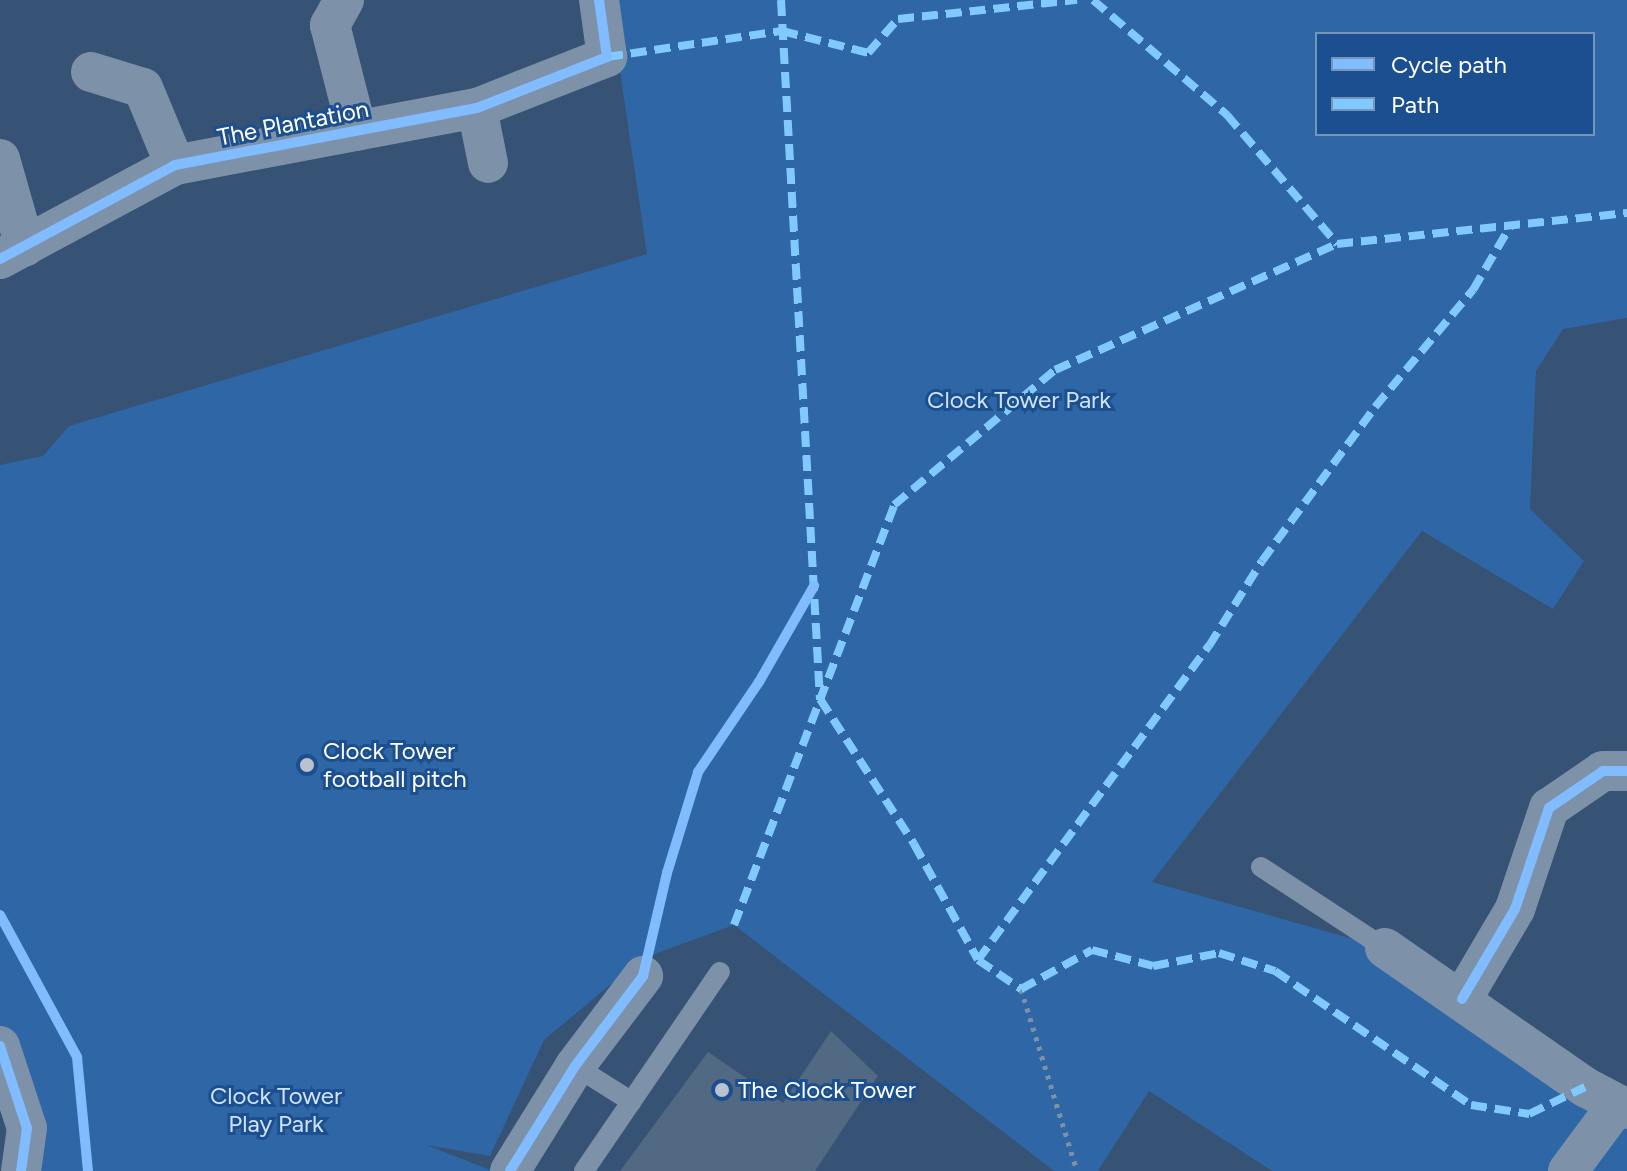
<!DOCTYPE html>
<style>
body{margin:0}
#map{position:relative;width:1627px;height:1171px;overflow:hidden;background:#365274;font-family:Figtree,sans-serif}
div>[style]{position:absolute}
.green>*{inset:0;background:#2f66a5}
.building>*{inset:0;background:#526984}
.path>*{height:5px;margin-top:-2.5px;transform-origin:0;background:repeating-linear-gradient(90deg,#7d92a8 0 4px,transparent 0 10px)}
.service>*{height:20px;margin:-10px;padding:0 10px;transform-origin:10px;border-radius:10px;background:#7d92a8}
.minor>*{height:40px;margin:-20px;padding:0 20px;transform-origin:20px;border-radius:20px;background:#7d92a8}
.quiet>*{height:8px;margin-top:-4px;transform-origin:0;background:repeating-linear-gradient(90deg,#80caff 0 16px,transparent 0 24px)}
.cycleway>*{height:10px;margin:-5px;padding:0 5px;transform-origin:5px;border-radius:5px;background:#80bcff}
.dots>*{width:22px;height:22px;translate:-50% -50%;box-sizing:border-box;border:4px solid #1b4f8f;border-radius:50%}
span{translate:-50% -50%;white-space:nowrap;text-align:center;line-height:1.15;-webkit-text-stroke:6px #1b4f8f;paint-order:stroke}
.street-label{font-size:24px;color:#fff}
.park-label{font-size:24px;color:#cfe3fa}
.poi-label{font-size:24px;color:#fff}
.left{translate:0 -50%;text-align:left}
.legend{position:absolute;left:1315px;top:32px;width:280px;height:104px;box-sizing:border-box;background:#1b4f8f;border:2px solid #7695bc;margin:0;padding:10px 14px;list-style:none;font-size:24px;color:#fff}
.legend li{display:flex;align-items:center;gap:16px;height:40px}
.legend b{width:40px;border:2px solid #7695bc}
</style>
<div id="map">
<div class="green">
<i style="clip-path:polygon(evenodd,617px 0,1627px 0,1627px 318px,1563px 329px,1536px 371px,1530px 509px,1584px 561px,1553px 609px,1422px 531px,1152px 882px,1385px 948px,1627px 1109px,1627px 1171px,1272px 1171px,1149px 1091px,1098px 1171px,1054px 1171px,734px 925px,641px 959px,544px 1040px,490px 1156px,426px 1145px,493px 1171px,21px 1171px,0 1046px,0 465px,43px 456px,69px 426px,647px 254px,618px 58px,617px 0,1317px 34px,1593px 34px,1593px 134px,1317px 134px,1317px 34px)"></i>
</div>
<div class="building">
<i style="clip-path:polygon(831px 1031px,878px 1076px,815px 1171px,620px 1171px,708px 1052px,783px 1103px)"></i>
</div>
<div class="path">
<i style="left:1021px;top:989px;width:190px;rotate:72.9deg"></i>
</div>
<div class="service">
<i style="left:1261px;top:867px;width:148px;rotate:33.2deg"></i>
<i style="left:575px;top:1066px;width:67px;rotate:32.3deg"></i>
<i style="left:584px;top:1171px;width:241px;rotate:-55.7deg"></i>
</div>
<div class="minor">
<i style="left:344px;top:0;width:29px;rotate:119deg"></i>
<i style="left:330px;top:25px;width:109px;rotate:75.7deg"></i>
<i style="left:91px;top:72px;width:54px;rotate:17.1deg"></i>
<i style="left:143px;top:88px;width:83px;rotate:67.4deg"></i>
<i style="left:477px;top:108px;width:56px;rotate:78.7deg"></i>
<i style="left:0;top:159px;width:91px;rotate:74.1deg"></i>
<i style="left:0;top:259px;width:199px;rotate:-28.2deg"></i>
<i style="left:175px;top:165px;width:307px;rotate:-10.7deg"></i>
<i style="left:477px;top:108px;width:140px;rotate:-21.4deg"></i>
<i style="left:607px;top:57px;width:58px;rotate:-98deg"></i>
<i style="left:1385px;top:948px;width:244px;rotate:34.8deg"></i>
<i style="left:1585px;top:1087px;width:47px;rotate:27.6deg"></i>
<i style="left:1462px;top:999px;width:104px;rotate:-59.5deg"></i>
<i style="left:1515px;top:909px;width:107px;rotate:-71.4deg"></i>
<i style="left:1549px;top:808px;width:65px;rotate:-34.4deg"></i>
<i style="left:1603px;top:771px;width:24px"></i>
<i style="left:0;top:1046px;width:86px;rotate:71.8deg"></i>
<i style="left:27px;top:1128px;width:43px;rotate:97.9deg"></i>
<i style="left:510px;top:1171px;width:123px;rotate:-58.2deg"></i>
<i style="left:575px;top:1066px;width:113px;rotate:-52.9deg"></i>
<i style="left:1568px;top:1171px;width:82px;rotate:-53.4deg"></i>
</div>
<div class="quiet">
<i style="left:781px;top:0;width:700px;rotate:86.81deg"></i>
<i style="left:820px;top:699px;width:173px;rotate:57deg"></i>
<i style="left:914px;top:844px;width:132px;rotate:61.1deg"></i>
<i style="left:978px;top:960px;width:52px;rotate:34deg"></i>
<i style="left:1021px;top:989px;width:81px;rotate:-28.8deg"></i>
<i style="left:1092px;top:950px;width:63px;rotate:14.7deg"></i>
<i style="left:1153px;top:966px;width:67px;rotate:-11.1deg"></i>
<i style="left:1219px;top:953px;width:59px;rotate:17.8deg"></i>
<i style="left:1275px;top:971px;width:237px;rotate:34.4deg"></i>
<i style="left:1471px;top:1105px;width:59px;rotate:8.8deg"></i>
<i style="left:1529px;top:1114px;width:62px;rotate:-25.7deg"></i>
<i style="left:1093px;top:0;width:177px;rotate:40.6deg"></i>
<i style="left:1227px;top:115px;width:170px;rotate:49.5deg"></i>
<i style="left:607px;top:57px;width:177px;rotate:-8.5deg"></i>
<i style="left:782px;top:31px;width:89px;rotate:14.3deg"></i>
<i style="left:868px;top:53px;width:45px;rotate:-48.6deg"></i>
<i style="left:898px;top:19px;width:180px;rotate:-6.1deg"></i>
<i style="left:734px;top:925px;width:449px;rotate:-69.1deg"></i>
<i style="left:894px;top:505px;width:210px;rotate:-40deg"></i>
<i style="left:1055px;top:370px;width:309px;rotate:-24.1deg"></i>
<i style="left:1337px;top:244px;width:292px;rotate:-6.1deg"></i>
<i style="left:978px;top:960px;width:390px;rotate:-53.7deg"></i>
<i style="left:1209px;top:646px;width:100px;rotate:-58.1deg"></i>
<i style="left:1262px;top:561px;width:191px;rotate:-53.7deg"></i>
<i style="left:1375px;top:407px;width:153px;rotate:-50.1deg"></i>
<i style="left:1473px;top:290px;width:75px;rotate:-59.7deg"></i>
</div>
<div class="cycleway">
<i style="left:0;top:259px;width:199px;rotate:-28.2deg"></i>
<i style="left:175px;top:165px;width:307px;rotate:-10.7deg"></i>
<i style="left:477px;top:108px;width:140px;rotate:-21.4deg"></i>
<i style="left:607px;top:57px;width:58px;rotate:-98deg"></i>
<i style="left:0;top:915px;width:162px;rotate:61.5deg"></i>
<i style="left:77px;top:1057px;width:115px;rotate:84.5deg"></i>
<i style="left:1462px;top:999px;width:104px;rotate:-59.5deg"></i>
<i style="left:1515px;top:909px;width:107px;rotate:-71.4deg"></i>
<i style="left:1549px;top:808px;width:65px;rotate:-34.4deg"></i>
<i style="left:1603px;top:771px;width:24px"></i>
<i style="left:0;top:1046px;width:86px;rotate:71.8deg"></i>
<i style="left:27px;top:1128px;width:43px;rotate:97.9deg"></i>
<i style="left:510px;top:1171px;width:123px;rotate:-58.2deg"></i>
<i style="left:575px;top:1066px;width:113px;rotate:-52.9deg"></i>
<i style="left:643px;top:976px;width:106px;rotate:-76.9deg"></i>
<i style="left:667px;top:873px;width:106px;rotate:-72.9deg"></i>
<i style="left:698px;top:772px;width:109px;rotate:-55.9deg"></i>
<i style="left:759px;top:682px;width:111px;rotate:-60.2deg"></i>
</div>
<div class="dots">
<i style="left:307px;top:765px;background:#b9c2ce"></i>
<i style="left:722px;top:1090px;background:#b9c2ce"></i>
</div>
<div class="street-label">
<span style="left:293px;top:123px;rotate:-11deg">The Plantation</span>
</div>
<div class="park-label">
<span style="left:1019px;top:400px">Clock Tower Park</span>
<span style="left:276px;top:1110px">Clock Tower<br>Play Park</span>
</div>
<div class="poi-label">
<span class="left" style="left:323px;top:765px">Clock Tower<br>football pitch</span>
<span class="left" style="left:738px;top:1090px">The Clock Tower</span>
</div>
<ul class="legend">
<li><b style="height:10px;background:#80bcff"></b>Cycle path</li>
<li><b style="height:10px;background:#80caff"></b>Path</li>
</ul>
</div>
